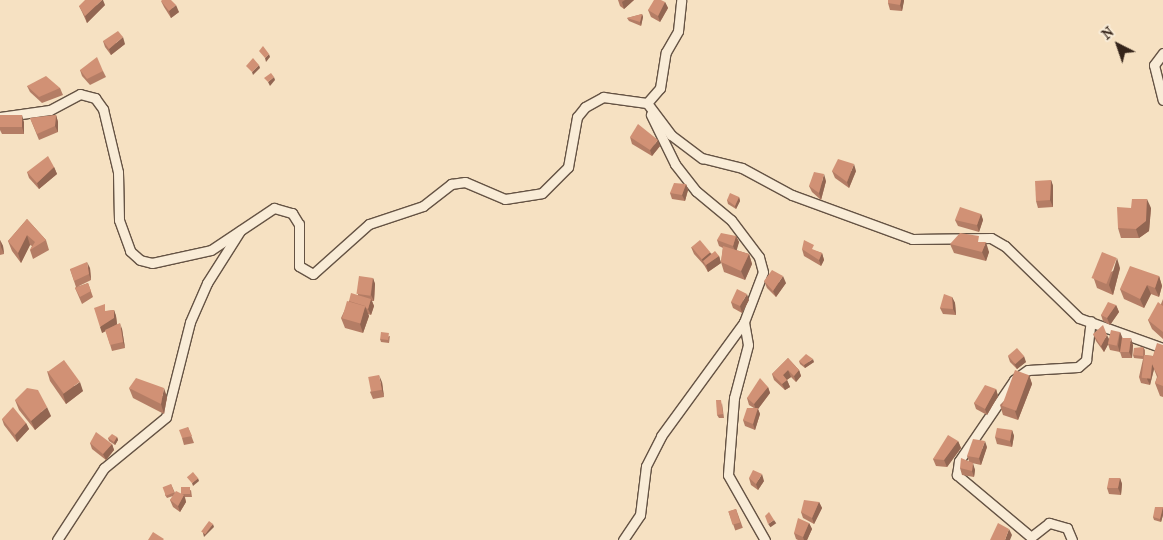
<!DOCTYPE html>
<style>
body{margin:0}
#map{position:relative;width:1163px;height:540px;overflow:hidden;background:#f6e1c2;font-family:"IM FELL French Canon",serif}
div>[style]{position:absolute}
.roads{filter:drop-shadow(1px 0 #655344) drop-shadow(-1px 0 #655344) drop-shadow(0 1px #655344) drop-shadow(0 -1px #655344)}
.street>*{height:9px;margin:-4.5px;padding:0 4.5px;transform-origin:4.5px;border-radius:4.5px;background:#f9ecd7}
.wall>*{inset:0;background:#b47d65;transform-origin:0 0}
.shaded-wall>*{inset:0;background:#926652;transform-origin:0 0}
.building>*{inset:0;background:#d19175;transform-origin:0 0}
span{translate:-50% -50%;white-space:nowrap;text-align:center;line-height:1.15;-webkit-text-stroke:4.5px #f9ecd7;paint-order:stroke}
.north{position:absolute;left:1093px;top:20px;width:50px;height:50px;-webkit-text-stroke:4px #f9ecd7;paint-order:stroke;rotate:319deg;font-size:14px;font-weight:700;line-height:20px;text-align:center;color:#35241a}
.north::after{content:'';display:block;margin:auto;width:18px;height:22px;background:#35241a;clip-path:polygon(50% 0,100% 100%,50% 72%,0 100%)}
</style>
<div id="map">
<div class="roads">
<div class="street">
<i style="left:1163px;top:53px;width:15px;rotate:127deg"></i>
<i style="left:1154px;top:65px;width:36px;rotate:76deg"></i>
<i style="left:647px;top:103px;width:20px;rotate:-49deg"></i>
<i style="left:660px;top:88px;width:36px;rotate:-81deg"></i>
<i style="left:666px;top:52px;width:24px;rotate:-60deg"></i>
<i style="left:678px;top:31px;width:31px;rotate:-84deg"></i>
<i style="left:0;top:117px;width:50px;rotate:-8deg"></i>
<i style="left:50px;top:110px;width:34px;rotate:-28deg"></i>
<i style="left:80px;top:94px;width:16px;rotate:15deg"></i>
<i style="left:95px;top:98px;width:14px;rotate:54deg"></i>
<i style="left:103px;top:109px;width:65px;rotate:76.6deg"></i>
<i style="left:118px;top:172px;width:48px;rotate:88.8deg"></i>
<i style="left:119px;top:220px;width:33px;rotate:70deg"></i>
<i style="left:130px;top:251px;width:13px;rotate:42deg"></i>
<i style="left:140px;top:260px;width:12px;rotate:14deg"></i>
<i style="left:152px;top:263px;width:60px;rotate:-12.4deg"></i>
<i style="left:211px;top:250px;width:76px;rotate:-33.7deg"></i>
<i style="left:274px;top:208px;width:19px;rotate:16deg"></i>
<i style="left:292px;top:213px;width:13px;rotate:58deg"></i>
<i style="left:299px;top:224px;width:42px;rotate:90deg"></i>
<i style="left:299px;top:266px;width:16px;rotate:30deg"></i>
<i style="left:313px;top:274px;width:75px;rotate:-41.8deg"></i>
<i style="left:369px;top:224px;width:57px;rotate:-18.4deg"></i>
<i style="left:423px;top:206px;width:36px;rotate:-38deg"></i>
<i style="left:451px;top:184px;width:14px;rotate:-8deg"></i>
<i style="left:465px;top:182px;width:43px;rotate:23deg"></i>
<i style="left:505px;top:199px;width:37px;rotate:-9deg"></i>
<i style="left:542px;top:193px;width:37px;rotate:-45deg"></i>
<i style="left:568px;top:167px;width:51px;rotate:-79.8deg"></i>
<i style="left:577px;top:117px;width:13px;rotate:-51deg"></i>
<i style="left:585px;top:107px;width:21px;rotate:-29deg"></i>
<i style="left:603px;top:97px;width:44px;rotate:7.8deg"></i>
<i style="left:647px;top:103px;width:40px;rotate:53deg"></i>
<i style="left:671px;top:135px;width:39px;rotate:37deg"></i>
<i style="left:702px;top:158px;width:41px;rotate:14deg"></i>
<i style="left:742px;top:168px;width:57px;rotate:28.4deg"></i>
<i style="left:792px;top:195px;width:128px;rotate:20.1deg"></i>
<i style="left:912px;top:239px;width:79px;rotate:-0.7deg"></i>
<i style="left:991px;top:238px;width:16px;rotate:30deg"></i>
<i style="left:1005px;top:246px;width:103px;rotate:44.2deg"></i>
<i style="left:1079px;top:318px;width:89px;rotate:19.7deg"></i>
<i style="left:744px;top:322px;width:23px;rotate:80deg"></i>
<i style="left:748px;top:345px;width:55px;rotate:104.8deg"></i>
<i style="left:734px;top:398px;width:77px;rotate:94.5deg"></i>
<i style="left:728px;top:475px;width:75px;rotate:60.4deg"></i>
<i style="left:57px;top:540px;width:86px;rotate:-56.9deg"></i>
<i style="left:104px;top:468px;width:80px;rotate:-39.4deg"></i>
<i style="left:166px;top:417px;width:98px;rotate:-75.8deg"></i>
<i style="left:190px;top:322px;width:43px;rotate:-66.4deg"></i>
<i style="left:207px;top:283px;width:62px;rotate:-57.6deg"></i>
<i style="left:623px;top:540px;width:30px;rotate:-56deg"></i>
<i style="left:640px;top:515px;width:49px;rotate:-83deg"></i>
<i style="left:646px;top:466px;width:34px;rotate:-63deg"></i>
<i style="left:661px;top:436px;width:141px;rotate:-53.9deg"></i>
<i style="left:744px;top:322px;width:53px;rotate:-69.2deg"></i>
<i style="left:763px;top:272px;width:16px;rotate:-105deg"></i>
<i style="left:759px;top:257px;width:46px;rotate:-127.1deg"></i>
<i style="left:731px;top:220px;width:45px;rotate:-140.4deg"></i>
<i style="left:696px;top:191px;width:34px;rotate:-128deg"></i>
<i style="left:675px;top:164px;width:55px;rotate:-116.1deg"></i>
<i style="left:1072px;top:540px;width:13px;rotate:-113deg"></i>
<i style="left:1067px;top:528px;width:19px;rotate:-164deg"></i>
<i style="left:1049px;top:523px;width:23px;rotate:142deg"></i>
<i style="left:1031px;top:537px;width:97px;rotate:-140deg"></i>
<i style="left:957px;top:475px;width:14px;rotate:-82deg"></i>
<i style="left:959px;top:461px;width:98px;rotate:-55.8deg"></i>
<i style="left:1014px;top:380px;width:17px;rotate:-36deg"></i>
<i style="left:1028px;top:370px;width:50px;rotate:-3.4deg"></i>
<i style="left:1078px;top:367px;width:11px;rotate:-41deg"></i>
<i style="left:1086px;top:360px;width:39px;rotate:-83deg"></i>
</div>
</div>
<div class="wall">
<i style="clip-path:polygon(618px 0,634px 0,624px 9px,620px 6px)"></i>
<i style="clip-path:polygon(888px 0,904px 0,902px 11px,890px 10px,888px 3px)"></i>
<i style="clip-path:polygon(161px 1px,179px 12px,171px 18px,164px 7px)"></i>
<i style="clip-path:polygon(665px 2px,668px 8px,660px 22px,651px 17px,648px 10px)"></i>
<i style="clip-path:polygon(105px 5px,87px 23px,82px 12px,79px 6px)"></i>
<i style="clip-path:polygon(642px 14px,643px 17px,641px 26px,629px 21px,627px 18px)"></i>
<i style="clip-path:polygon(103px 41px,125px 44px,111px 55px,105px 47px)"></i>
<i style="clip-path:polygon(80px 70px,103px 71px,106px 77px,90px 85px,82px 76px)"></i>
<i style="clip-path:polygon(27px 86px,60px 88px,63px 95px,42px 103px,30px 92px)"></i>
<i style="clip-path:polygon(56px 115px,58px 122px,58px 132px,39px 140px,30px 118px)"></i>
<i style="clip-path:polygon(0 117px,24px 122px,24px 134px,2px 134px,0 130px)"></i>
<i style="clip-path:polygon(630px 137px,660px 146px,652px 156px,632px 144px)"></i>
<i style="clip-path:polygon(54px 167px,57px 174px,39px 189px,29px 178px,27px 172px)"></i>
<i style="clip-path:polygon(832px 171px,856px 171px,849px 188px,835px 178px)"></i>
<i style="clip-path:polygon(1051px 180px,1053px 186px,1053px 207px,1038px 208px,1036px 201px)"></i>
<i style="clip-path:polygon(826px 181px,821px 200px,812px 192px,809px 186px)"></i>
<i style="clip-path:polygon(686px 184px,688px 190px,685px 201px,672px 199px,670px 193px)"></i>
<i style="clip-path:polygon(739px 197px,740px 201px,736px 209px,728px 204px,727px 200px)"></i>
<i style="clip-path:polygon(1131px 208px,1151px 208px,1149px 231px,1139px 238px,1121px 238px,1118px 228px)"></i>
<i style="clip-path:polygon(981px 214px,983px 220px,979px 232px,958px 226px,955px 220px)"></i>
<i style="clip-path:polygon(27px 219px,46px 240px,49px 250px,33px 259px,30px 250px,32px 246px,30px 245px,21px 263px,12px 251px,8px 241px)"></i>
<i style="clip-path:polygon(736px 236px,739px 242px,736px 250px,749px 254px,752px 264px,745px 280px,724px 272px,721px 262px,723px 248px,719px 246px,717px 240px)"></i>
<i style="clip-path:polygon(0 240px,3px 246px,4px 254px,0 255px)"></i>
<i style="clip-path:polygon(982px 242px,989px 252px,986px 261px,954px 253px,950px 244px)"></i>
<i style="clip-path:polygon(691px 247px,719px 256px,721px 263px,708px 272px,704px 265px,694px 254px)"></i>
<i style="clip-path:polygon(802px 249px,816px 251px,822px 253px,824px 260px,821px 266px,804px 256px)"></i>
<i style="clip-path:polygon(90px 268px,91px 280px,77px 287px,88px 283px,93px 297px,82px 304px,75px 288px,76px 287px,70px 269px)"></i>
<i style="clip-path:polygon(1120px 268px,1113px 295px,1097px 288px,1094px 279px)"></i>
<i style="clip-path:polygon(1159px 276px,1162px 286px,1159px 297px,1151px 294px,1144px 308px,1124px 299px,1120px 289px)"></i>
<i style="clip-path:polygon(373px 278px,375px 284px,374px 301px,372px 301px,374px 306px,371px 315px,368px 314px,369px 316px,363px 333px,345px 328px,341px 318px,349px 301px,358px 295px,358px 294px)"></i>
<i style="clip-path:polygon(764px 281px,786px 283px,776px 297px,767px 288px)"></i>
<i style="clip-path:polygon(952px 297px,955px 303px,956px 315px,943px 314px,940px 308px)"></i>
<i style="clip-path:polygon(1163px 299px,1163px 339px,1152px 329px,1148px 320px,1161px 304px)"></i>
<i style="clip-path:polygon(749px 300px,742px 313px,733px 308px,731px 302px)"></i>
<i style="clip-path:polygon(1116px 305px,1119px 312px,1110px 325px,1103px 321px,1101px 315px)"></i>
<i style="clip-path:polygon(114px 310px,116px 316px,117px 324px,122px 329px,125px 348px,112px 351px,106px 331px,102px 333px,107px 311px)"></i>
<i style="clip-path:polygon(1120px 332px,1122px 338px,1133px 345px,1132px 358px,1122px 358px,1120px 352px,1110px 350px,1108px 344px,1104px 352px,1096px 341px,1093px 334px,1109px 339px)"></i>
<i style="clip-path:polygon(390px 336px,389px 343px,381px 342px,380px 339px)"></i>
<i style="clip-path:polygon(1163px 345px,1163px 397px,1160px 396px,1155px 383px,1157px 377px,1154px 369px,1150px 385px,1141px 383px,1139px 377px,1143px 359px,1134px 358px,1133px 355px,1143px 347px,1145px 350px,1145px 355px,1153px 356px)"></i>
<i style="clip-path:polygon(1008px 356px,1026px 362px,1017px 369px,1010px 362px)"></i>
<i style="clip-path:polygon(788px 358px,799px 370px,801px 376px,796px 382px,791px 377px,787px 380px,790px 387px,785px 390px,774px 380px,772px 374px)"></i>
<i style="clip-path:polygon(799px 361px,814px 362px,805px 368px,800px 364px)"></i>
<i style="clip-path:polygon(47px 371px,83px 391px,66px 404px,50px 381px)"></i>
<i style="clip-path:polygon(1029px 375px,1032px 384px,1018px 420px,1003px 415px,1000px 405px)"></i>
<i style="clip-path:polygon(382px 382px,384px 397px,373px 399px,370px 392px)"></i>
<i style="clip-path:polygon(768px 387px,770px 393px,758px 409px,760px 414px,755px 430px,745px 426px,743px 420px,754px 408px,749px 405px,747px 398px)"></i>
<i style="clip-path:polygon(129px 388px,167px 397px,164px 414px,133px 398px)"></i>
<i style="clip-path:polygon(996px 389px,998px 396px,987px 415px,976px 409px,974px 403px)"></i>
<i style="clip-path:polygon(15px 400px,51px 416px,35px 430px,19px 410px)"></i>
<i style="clip-path:polygon(722px 403px,724px 418px,719px 418px,717px 415px)"></i>
<i style="clip-path:polygon(2px 419px,26px 423px,29px 429px,17px 442px,4px 425px)"></i>
<i style="clip-path:polygon(188px 427px,194px 443px,184px 445px,182px 438px)"></i>
<i style="clip-path:polygon(1012px 430px,1014px 436px,1012px 447px,997px 444px,995px 437px)"></i>
<i style="clip-path:polygon(117px 437px,118px 440px,115px 445px,109px 441px,108px 438px)"></i>
<i style="clip-path:polygon(958px 441px,961px 448px,947px 467px,936px 466px,933px 459px)"></i>
<i style="clip-path:polygon(90px 443px,112px 444px,114px 450px,106px 460px,92px 449px)"></i>
<i style="clip-path:polygon(987px 447px,981px 465px,972px 463px,975px 470px,974px 477px,962px 475px,960px 468px,969px 461px,967px 456px)"></i>
<i style="clip-path:polygon(749px 478px,764px 481px,758px 490px,751px 485px)"></i>
<i style="clip-path:polygon(1120px 478px,1122px 484px,1121px 495px,1109px 494px,1107px 488px)"></i>
<i style="clip-path:polygon(171px 484px,175px 493px,181px 494px,191px 490px,192px 497px,185px 497px,186px 502px,180px 512px,173px 507px,170px 500px,173px 496px,167px 498px,165px 495px)"></i>
<i style="clip-path:polygon(819px 502px,822px 508px,814px 524px,803px 518px,801px 512px)"></i>
<i style="clip-path:polygon(1163px 507px,1163px 515px,1161px 522px,1154px 520px,1153px 517px)"></i>
<i style="left:736px;top:509px;width:20px;height:8px;rotate:70deg"></i>
<i style="clip-path:polygon(809px 523px,812px 529px,807px 540px,798px 540px,796px 539px,794px 533px)"></i>
</div>
<div class="shaded-wall">
<i style="clip-path:polygon(102px 0,103px 0,105px 5px,87px 23px,85px 16px)"></i>
<i style="clip-path:polygon(625px 0,634px 0,624px 9px,622px 2px)"></i>
<i style="clip-path:polygon(901px 0,904px 0,904px 1px,902px 11px,900px 5px)"></i>
<i style="clip-path:polygon(665px 2px,668px 8px,660px 22px,658px 16px)"></i>
<i style="clip-path:polygon(176px 5px,179px 12px,171px 18px,169px 11px)"></i>
<i style="clip-path:polygon(642px 14px,643px 17px,641px 26px,640px 22px)"></i>
<i style="clip-path:polygon(123px 37px,125px 44px,111px 55px,109px 49px)"></i>
<i style="clip-path:polygon(269px 54px,270px 57px,266px 62px,265px 58px)"></i>
<i style="clip-path:polygon(259px 65px,260px 68px,253px 75px,252px 72px)"></i>
<i style="clip-path:polygon(274px 77px,275px 80px,270px 86px,268px 82px)"></i>
<i style="clip-path:polygon(22px 115px,24px 122px,24px 134px,22px 127px)"></i>
<i style="clip-path:polygon(56px 115px,58px 122px,58px 132px,55px 126px)"></i>
<i style="clip-path:polygon(658px 140px,660px 146px,652px 156px,650px 150px)"></i>
<i style="clip-path:polygon(854px 164px,856px 171px,849px 188px,847px 182px)"></i>
<i style="clip-path:polygon(54px 167px,57px 174px,39px 189px,37px 183px)"></i>
<i style="clip-path:polygon(824px 174px,826px 181px,821px 200px,819px 193px)"></i>
<i style="clip-path:polygon(1051px 180px,1053px 186px,1053px 207px,1050px 200px)"></i>
<i style="clip-path:polygon(686px 184px,688px 190px,685px 201px,682px 195px)"></i>
<i style="clip-path:polygon(739px 197px,740px 201px,736px 209px,735px 206px)"></i>
<i style="clip-path:polygon(1147px 199px,1151px 208px,1149px 231px,1139px 238px,1136px 229px)"></i>
<i style="clip-path:polygon(981px 214px,983px 220px,979px 232px,977px 225px)"></i>
<i style="clip-path:polygon(27px 235px,30px 245px,21px 263px,18px 253px)"></i>
<i style="clip-path:polygon(736px 236px,739px 242px,736px 253px,733px 246px)"></i>
<i style="clip-path:polygon(0 240px,3px 246px,4px 254px,1px 247px)"></i>
<i style="clip-path:polygon(986px 242px,989px 252px,986px 261px,982px 252px)"></i>
<i style="clip-path:polygon(710px 252px,713px 258px,703px 261px,704px 266px,702px 259px)"></i>
<i style="clip-path:polygon(822px 253px,824px 260px,821px 266px,819px 260px)"></i>
<i style="clip-path:polygon(749px 254px,752px 264px,745px 280px,741px 271px)"></i>
<i style="clip-path:polygon(719px 256px,721px 263px,708px 272px,706px 265px)"></i>
<i style="clip-path:polygon(1117px 258px,1120px 268px,1113px 295px,1109px 285px)"></i>
<i style="clip-path:polygon(87px 262px,90px 268px,91px 280px,89px 274px)"></i>
<i style="clip-path:polygon(783px 276px,786px 283px,776px 297px,773px 291px)"></i>
<i style="clip-path:polygon(1159px 276px,1162px 286px,1159px 297px,1155px 288px)"></i>
<i style="clip-path:polygon(373px 278px,375px 284px,374px 301px,371px 295px)"></i>
<i style="clip-path:polygon(1147px 285px,1151px 294px,1144px 308px,1140px 299px)"></i>
<i style="clip-path:polygon(747px 294px,749px 300px,742px 313px,740px 306px)"></i>
<i style="clip-path:polygon(952px 297px,955px 303px,956px 315px,953px 309px)"></i>
<i style="clip-path:polygon(371px 299px,374px 306px,371px 315px,368px 309px)"></i>
<i style="clip-path:polygon(1116px 305px,1119px 312px,1110px 325px,1107px 318px)"></i>
<i style="clip-path:polygon(365px 306px,369px 316px,363px 333px,360px 324px)"></i>
<i style="clip-path:polygon(114px 310px,116px 316px,117px 324px,102px 333px,100px 327px)"></i>
<i style="clip-path:polygon(120px 323px,122px 329px,125px 348px,123px 342px)"></i>
<i style="clip-path:polygon(1120px 332px,1123px 339px,1120px 353px,1118px 346px)"></i>
<i style="clip-path:polygon(1107px 335px,1110px 341px,1104px 352px,1101px 346px)"></i>
<i style="clip-path:polygon(1131px 338px,1133px 345px,1132px 358px,1129px 352px)"></i>
<i style="clip-path:polygon(1024px 356px,1026px 362px,1017px 369px,1014px 363px)"></i>
<i style="clip-path:polygon(813px 359px,814px 362px,805px 368px,804px 365px)"></i>
<i style="clip-path:polygon(1152px 363px,1154px 369px,1150px 385px,1147px 379px)"></i>
<i style="clip-path:polygon(788px 370px,791px 377px,785px 381px,783px 375px)"></i>
<i style="clip-path:polygon(799px 370px,801px 376px,796px 382px,794px 376px)"></i>
<i style="clip-path:polygon(379px 375px,382px 382px,384px 397px,382px 390px)"></i>
<i style="clip-path:polygon(1029px 375px,1032px 384px,1018px 420px,1015px 411px)"></i>
<i style="clip-path:polygon(787px 380px,790px 387px,785px 390px,782px 384px)"></i>
<i style="clip-path:polygon(80px 382px,83px 391px,66px 404px,63px 394px)"></i>
<i style="clip-path:polygon(768px 387px,770px 393px,758px 409px,760px 414px,755px 430px,753px 424px,756px 410px,754px 404px)"></i>
<i style="clip-path:polygon(164px 388px,167px 397px,164px 414px,161px 404px)"></i>
<i style="clip-path:polygon(996px 389px,998px 396px,987px 415px,985px 409px)"></i>
<i style="clip-path:polygon(47px 407px,51px 416px,35px 430px,31px 421px)"></i>
<i style="clip-path:polygon(26px 423px,29px 429px,17px 442px,15px 435px)"></i>
<i style="clip-path:polygon(1012px 430px,1014px 436px,1012px 447px,1010px 441px)"></i>
<i style="clip-path:polygon(117px 437px,118px 440px,115px 445px,114px 442px)"></i>
<i style="clip-path:polygon(958px 441px,961px 448px,947px 467px,944px 460px)"></i>
<i style="clip-path:polygon(985px 441px,987px 447px,981px 465px,979px 458px)"></i>
<i style="clip-path:polygon(112px 444px,114px 450px,106px 460px,103px 454px)"></i>
<i style="clip-path:polygon(973px 463px,975px 470px,974px 477px,972px 471px)"></i>
<i style="clip-path:polygon(762px 474px,764px 481px,758px 490px,756px 484px)"></i>
<i style="clip-path:polygon(198px 478px,199px 481px,193px 486px,192px 483px)"></i>
<i style="clip-path:polygon(1120px 478px,1122px 484px,1121px 495px,1118px 488px)"></i>
<i style="clip-path:polygon(184px 495px,186px 502px,180px 512px,178px 506px)"></i>
<i style="clip-path:polygon(819px 502px,822px 508px,814px 524px,812px 518px)"></i>
<i style="clip-path:polygon(1163px 507px,1163px 515px,1161px 522px,1160px 519px)"></i>
<i style="left:774px;top:520px;width:4px;height:7px;rotate:56deg"></i>
<i style="clip-path:polygon(809px 523px,812px 529px,807px 540px,804px 540px,803px 537px)"></i>
<i style="clip-path:polygon(213px 524px,214px 527px,204px 537px,203px 533px)"></i>
<i style="clip-path:polygon(1009px 529px,1012px 535px,1010px 540px,1005px 540px)"></i>
</div>
<div class="building">
<i style="clip-path:polygon(85px 0,102px 0,85px 16px,79px 6px)"></i>
<i style="clip-path:polygon(162px 0,171px 0,176px 5px,169px 11px,161px 1px)"></i>
<i style="clip-path:polygon(654px 0,661px 0,665px 2px,658px 16px,648px 10px)"></i>
<i style="clip-path:polygon(888px 0,901px 0,900px 5px,888px 3px)"></i>
<i style="clip-path:polygon(642px 14px,640px 22px,627px 18px)"></i>
<i style="clip-path:polygon(118px 31px,123px 37px,109px 49px,103px 41px)"></i>
<i style="clip-path:polygon(263px 46px,269px 54px,265px 58px,259px 51px)"></i>
<i style="clip-path:polygon(97px 57px,103px 71px,87px 79px,80px 70px)"></i>
<i style="clip-path:polygon(253px 58px,259px 65px,252px 72px,246px 66px)"></i>
<i style="clip-path:polygon(271px 73px,274px 77px,268px 82px,264px 78px)"></i>
<i style="clip-path:polygon(46px 76px,60px 88px,39px 97px,27px 86px)"></i>
<i style="left:22px;top:115px;width:12px;height:22px;rotate:90deg"></i>
<i style="clip-path:polygon(56px 115px,55px 126px,37px 134px,30px 118px)"></i>
<i style="clip-path:polygon(638px 124px,658px 140px,650px 150px,630px 137px)"></i>
<i style="clip-path:polygon(48px 156px,54px 167px,37px 183px,27px 172px)"></i>
<i style="clip-path:polygon(838px 159px,854px 164px,847px 182px,832px 171px)"></i>
<i style="clip-path:polygon(814px 172px,824px 174px,819px 193px,809px 186px)"></i>
<i style="clip-path:polygon(1051px 180px,1050px 200px,1036px 201px,1035px 181px)"></i>
<i style="clip-path:polygon(674px 183px,686px 184px,682px 195px,670px 193px)"></i>
<i style="clip-path:polygon(730px 193px,739px 197px,735px 206px,727px 200px)"></i>
<i style="clip-path:polygon(1132px 199px,1147px 199px,1146px 221px,1136px 229px,1118px 228px,1117px 207px,1131px 208px)"></i>
<i style="clip-path:polygon(960px 207px,981px 214px,977px 225px,955px 220px)"></i>
<i style="clip-path:polygon(27px 219px,46px 240px,30px 250px,35px 242px,27px 235px,18px 253px,8px 241px)"></i>
<i style="clip-path:polygon(721px 233px,736px 236px,733px 246px,717px 240px)"></i>
<i style="clip-path:polygon(960px 233px,979px 236px,978px 242px,986px 242px,982px 252px,950px 244px)"></i>
<i style="left:700px;top:240px;width:16px;height:11px;rotate:50deg"></i>
<i style="clip-path:polygon(804px 240px,814px 245px,812px 249px,822px 253px,819px 260px,802px 249px)"></i>
<i style="clip-path:polygon(723px 246px,749px 254px,741px 271px,721px 262px)"></i>
<i style="clip-path:polygon(715px 251px,719px 256px,706px 265px,703px 261px)"></i>
<i style="left:1102px;top:252px;width:16px;height:28px;rotate:22deg"></i>
<i style="clip-path:polygon(87px 262px,89px 274px,74px 281px,70px 269px)"></i>
<i style="clip-path:polygon(1130px 266px,1159px 276px,1155px 288px,1147px 285px,1140px 299px,1120px 289px)"></i>
<i style="clip-path:polygon(772px 270px,783px 276px,773px 291px,764px 281px)"></i>
<i style="left:359px;top:276px;width:14px;height:18px;rotate:8deg"></i>
<i style="clip-path:polygon(88px 283px,91px 291px,80px 297px,75px 288px)"></i>
<i style="clip-path:polygon(737px 289px,747px 294px,740px 306px,731px 302px)"></i>
<i style="clip-path:polygon(351px 293px,371px 299px,368px 309px,366px 308px,365px 306px,349px 301px)"></i>
<i style="clip-path:polygon(944px 294px,952px 297px,953px 309px,940px 308px)"></i>
<i style="left:347px;top:301px;width:19px;height:18px;rotate:16deg"></i>
<i style="clip-path:polygon(1108px 302px,1116px 305px,1107px 318px,1101px 315px)"></i>
<i style="clip-path:polygon(1158px 302px,1163px 306px,1163px 332px,1148px 320px)"></i>
<i style="clip-path:polygon(105px 304px,105px 311px,114px 310px,114px 318px,100px 327px,94px 308px)"></i>
<i style="clip-path:polygon(120px 323px,123px 342px,110px 345px,105px 330px)"></i>
<i style="clip-path:polygon(1103px 325px,1107px 335px,1101px 346px,1093px 334px)"></i>
<i style="left:1111px;top:330px;width:9px;height:14px;rotate:13deg"></i>
<i style="left:381px;top:332px;width:8px;height:7px;rotate:7deg"></i>
<i style="clip-path:polygon(1122px 338px,1131px 338px,1129px 352px,1120px 352px)"></i>
<i style="clip-path:polygon(1157px 343px,1163px 345px,1163px 386px,1155px 383px,1158px 376px,1151px 362px)"></i>
<i style="clip-path:polygon(1143px 347px,1143px 356px,1133px 355px,1134px 348px)"></i>
<i style="left:1017px;top:348px;width:11px;height:12px;rotate:49deg"></i>
<i style="clip-path:polygon(806px 354px,813px 359px,804px 365px,799px 361px)"></i>
<i style="left:1144px;top:355px;width:9px;height:23px;rotate:6deg"></i>
<i style="clip-path:polygon(788px 358px,799px 370px,794px 376px,788px 370px,783px 375px,787px 380px,782px 384px,772px 374px)"></i>
<i style="left:64px;top:360px;width:27px;height:20px;rotate:54deg"></i>
<i style="left:1015px;top:370px;width:15px;height:38px;rotate:20deg"></i>
<i style="left:379px;top:375px;width:15px;height:11px;rotate:79deg"></i>
<i style="clip-path:polygon(136px 378px,164px 388px,161px 404px,129px 388px)"></i>
<i style="clip-path:polygon(760px 378px,768px 387px,754px 404px,747px 398px)"></i>
<i style="clip-path:polygon(985px 385px,996px 389px,985px 409px,974px 403px)"></i>
<i style="clip-path:polygon(27px 388px,38px 390px,47px 407px,31px 421px,15px 400px)"></i>
<i style="clip-path:polygon(716px 400px,721px 400px,723px 414px,717px 415px)"></i>
<i style="clip-path:polygon(13px 407px,26px 423px,15px 435px,2px 419px)"></i>
<i style="clip-path:polygon(747px 408px,758px 408px,753px 424px,743px 420px)"></i>
<i style="clip-path:polygon(188px 427px,192px 436px,182px 438px,179px 430px)"></i>
<i style="clip-path:polygon(997px 428px,1012px 430px,1010px 441px,995px 437px)"></i>
<i style="clip-path:polygon(96px 432px,112px 444px,103px 454px,90px 443px)"></i>
<i style="clip-path:polygon(112px 434px,117px 437px,114px 442px,108px 438px)"></i>
<i style="clip-path:polygon(948px 435px,958px 441px,944px 460px,933px 459px)"></i>
<i style="clip-path:polygon(973px 439px,985px 441px,979px 458px,967px 456px)"></i>
<i style="clip-path:polygon(961px 458px,973px 463px,972px 471px,960px 468px)"></i>
<i style="clip-path:polygon(753px 470px,762px 474px,756px 484px,749px 478px)"></i>
<i style="left:193px;top:472px;width:8px;height:8px;rotate:50deg"></i>
<i style="clip-path:polygon(1109px 478px,1120px 478px,1118px 488px,1107px 488px)"></i>
<i style="left:171px;top:484px;width:9px;height:9px;rotate:69deg"></i>
<i style="left:181px;top:487px;width:9px;height:7px"></i>
<i style="clip-path:polygon(176px 491px,184px 495px,178px 506px,170px 500px)"></i>
<i style="clip-path:polygon(804px 500px,819px 502px,812px 518px,801px 512px)"></i>
<i style="clip-path:polygon(1155px 507px,1163px 507px,1160px 519px,1153px 517px)"></i>
<i style="left:736px;top:509px;width:14px;height:8px;rotate:73deg"></i>
<i style="clip-path:polygon(769px 512px,774px 520px,768px 524px,765px 516px)"></i>
<i style="clip-path:polygon(798px 518px,809px 523px,803px 537px,794px 533px)"></i>
<i style="left:209px;top:521px;width:5px;height:13px;rotate:37deg"></i>
<i style="clip-path:polygon(998px 523px,1009px 529px,1005px 540px,990px 540px)"></i>
<i style="clip-path:polygon(153px 532px,164px 539px,163px 540px,148px 540px)"></i>
</div>
<div class="north">N</div>
</div>
